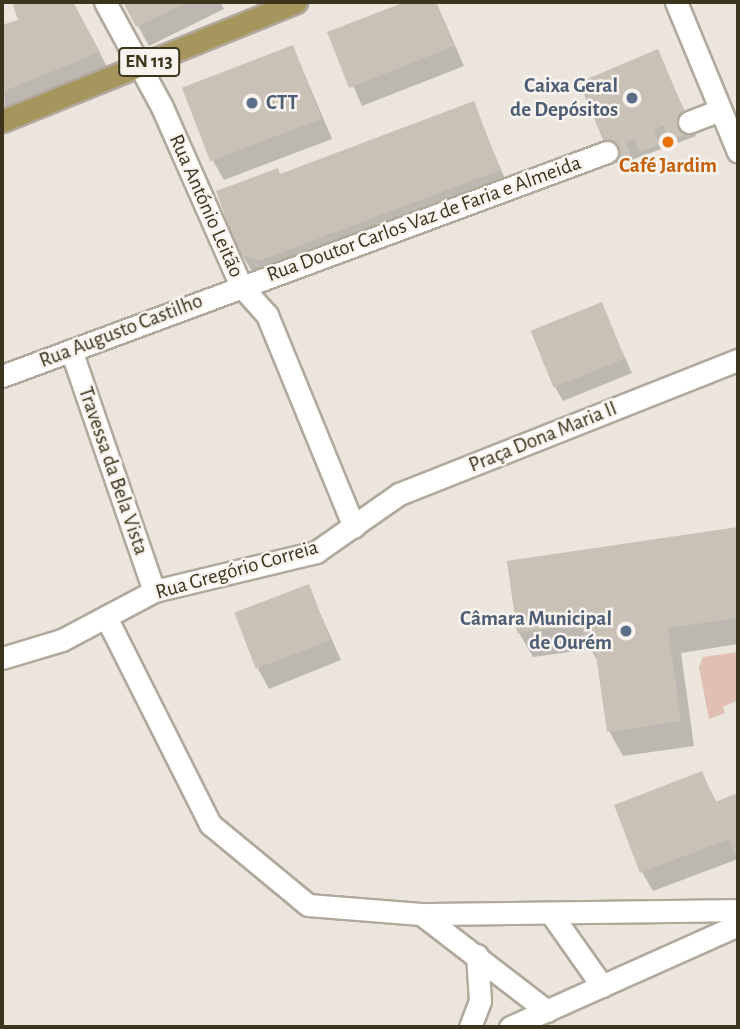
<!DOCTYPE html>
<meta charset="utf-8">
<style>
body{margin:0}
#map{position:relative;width:740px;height:1029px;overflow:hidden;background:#ebe5dd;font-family:"Alegreya Sans",sans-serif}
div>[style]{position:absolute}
.green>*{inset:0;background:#dfc0b3}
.shadow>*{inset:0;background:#0003}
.building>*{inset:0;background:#c9c1b6;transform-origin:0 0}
.minor-tunnel>*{height:21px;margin-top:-10.5px;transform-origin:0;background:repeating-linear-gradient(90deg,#c8c2b7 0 21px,transparent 0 31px)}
.roads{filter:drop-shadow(2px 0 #b0a99c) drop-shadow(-2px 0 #b0a99c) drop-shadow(0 2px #b0a99c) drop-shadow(0 -2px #b0a99c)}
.minor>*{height:21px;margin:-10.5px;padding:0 10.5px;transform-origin:10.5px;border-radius:10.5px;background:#fff}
.tertiary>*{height:21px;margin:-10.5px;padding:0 10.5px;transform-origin:10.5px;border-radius:10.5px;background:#fff}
.primary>*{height:21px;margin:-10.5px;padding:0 10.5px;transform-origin:10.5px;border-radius:10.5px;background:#a6955d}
.dots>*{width:19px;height:19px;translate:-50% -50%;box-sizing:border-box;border:4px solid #f8f3ee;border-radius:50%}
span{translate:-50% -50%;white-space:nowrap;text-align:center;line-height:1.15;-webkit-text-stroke:5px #f8f3ee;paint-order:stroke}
.shield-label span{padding:2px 5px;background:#f8f3ee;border:2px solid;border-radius:5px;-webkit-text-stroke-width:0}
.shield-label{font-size:19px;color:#3c351d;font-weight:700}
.service-label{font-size:21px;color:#4e5e75;font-weight:700}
.right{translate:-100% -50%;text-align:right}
.left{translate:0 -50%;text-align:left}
.food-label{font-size:21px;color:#c56008;font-weight:700}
.street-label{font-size:21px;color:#3c351d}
.frame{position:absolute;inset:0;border:4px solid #3c351d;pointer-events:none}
</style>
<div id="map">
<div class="green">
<i style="clip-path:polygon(738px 652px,738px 700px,723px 707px,725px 713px,709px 719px,699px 667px,703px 657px)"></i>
</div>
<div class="shadow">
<i style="clip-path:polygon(14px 2px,72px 2px,110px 72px,5px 115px,2px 27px,20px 21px)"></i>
<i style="clip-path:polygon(125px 2px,220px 2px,224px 9px,149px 46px)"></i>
<i style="clip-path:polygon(409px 2px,436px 2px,464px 66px,362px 106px,330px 33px)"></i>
<i style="clip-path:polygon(293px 47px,332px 139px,224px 180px,213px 161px)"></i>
<i style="clip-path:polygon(657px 51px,696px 136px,618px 165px,606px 145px)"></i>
<i style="clip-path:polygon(473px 103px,510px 191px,253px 273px,241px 253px,280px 175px)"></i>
<i style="clip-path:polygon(601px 305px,632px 373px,563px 401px,555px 387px)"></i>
<i style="clip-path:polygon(738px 529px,738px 644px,681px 653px,694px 746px,623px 756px,609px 731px,599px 664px,591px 649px,533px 657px,519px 633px,509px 563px)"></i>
<i style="clip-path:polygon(308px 586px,341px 660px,269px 689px,258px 669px)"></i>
<i style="clip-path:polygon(701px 773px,717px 803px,738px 795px,738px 859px,653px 891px,642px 872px)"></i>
</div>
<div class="building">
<i style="clip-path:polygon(12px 2px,73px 2px,100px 52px,2px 92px,2px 25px,18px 20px)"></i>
<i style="clip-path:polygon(123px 2px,188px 2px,136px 27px)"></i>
<i style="clip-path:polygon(405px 2px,436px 2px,454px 46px,349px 88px,327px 32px)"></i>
<i style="left:293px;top:45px;width:79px;height:119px;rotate:69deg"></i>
<i style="left:658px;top:49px;width:73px;height:86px;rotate:67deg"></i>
<i style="clip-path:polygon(474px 101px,500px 170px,259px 261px,239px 254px,216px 191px,278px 168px,280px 174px)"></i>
<i style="left:602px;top:302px;width:61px;height:77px;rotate:68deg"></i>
<i style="clip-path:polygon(738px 527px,738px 618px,668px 628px,681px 721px,607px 732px,594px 641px,585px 642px,582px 624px,517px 633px,507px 561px)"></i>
<i style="left:309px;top:584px;width:60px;height:80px;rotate:69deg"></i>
<i style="clip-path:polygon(702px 771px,715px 802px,738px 793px,738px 863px,729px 839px,640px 873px,614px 805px)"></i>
</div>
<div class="minor-tunnel">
<i style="left:607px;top:152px;width:87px;rotate:-20.1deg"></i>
</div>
<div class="roads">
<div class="minor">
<i style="left:105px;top:2px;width:119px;rotate:61.5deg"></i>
<i style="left:162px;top:107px;width:196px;rotate:66.2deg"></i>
<i style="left:241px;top:286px;width:39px;rotate:48deg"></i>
<i style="left:267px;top:315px;width:229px;rotate:67.7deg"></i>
<i style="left:676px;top:2px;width:162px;rotate:67.5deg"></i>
<i style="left:689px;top:122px;width:33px;rotate:-21deg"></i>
<i style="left:71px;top:350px;width:255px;rotate:71deg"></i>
<i style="left:2px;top:376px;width:645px;rotate:-20.32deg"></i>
<i style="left:106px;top:617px;width:232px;rotate:63.3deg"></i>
<i style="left:210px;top:824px;width:127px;rotate:39.6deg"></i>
<i style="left:308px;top:905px;width:113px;rotate:4.6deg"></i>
<i style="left:421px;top:914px;width:317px;rotate:-0.7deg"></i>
<i style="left:2px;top:658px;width:63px;rotate:-16.7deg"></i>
<i style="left:62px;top:640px;width:104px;rotate:-28deg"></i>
<i style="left:154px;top:591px;width:167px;rotate:-13.5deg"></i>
<i style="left:316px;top:552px;width:101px;rotate:-34.9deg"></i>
<i style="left:399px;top:494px;width:365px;rotate:-21.6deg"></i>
<i style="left:421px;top:914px;width:159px;rotate:37.6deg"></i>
<i style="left:552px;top:915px;width:87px;rotate:54.8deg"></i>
<i style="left:470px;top:1027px;width:28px;rotate:-69deg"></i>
<i style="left:480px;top:1001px;width:46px;rotate:-93.7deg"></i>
</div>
<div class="tertiary">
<i style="left:510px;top:1027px;width:250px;rotate:-24.1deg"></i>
</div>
<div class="primary">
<i style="left:2px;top:121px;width:317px;rotate:-22deg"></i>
</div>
</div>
<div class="dots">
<i style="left:632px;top:98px;background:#5c6f8a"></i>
<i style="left:252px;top:103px;background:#5c6f8a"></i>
<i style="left:668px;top:142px;background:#e8710a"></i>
<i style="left:626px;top:631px;background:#5c6f8a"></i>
</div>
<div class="shield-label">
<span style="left:149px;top:62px">EN 113</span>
</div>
<div class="service-label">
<span class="right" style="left:618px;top:98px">Caixa Geral<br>de Depósitos</span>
<span class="left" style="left:266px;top:103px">CTT</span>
<span class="right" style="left:612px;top:631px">Câmara Municipal<br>de Ourém</span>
</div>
<div class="food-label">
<span style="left:668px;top:166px">Café Jardim</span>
</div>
<div class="street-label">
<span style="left:206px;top:206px;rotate:66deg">Rua António Leitão</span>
<span style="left:424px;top:219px;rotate:-20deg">Rua Doutor Carlos Vaz de Faria e Almeida</span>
<span style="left:121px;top:331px;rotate:-21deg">Rua Augusto Castilho</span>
<span style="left:543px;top:437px;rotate:-22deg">Praça Dona Maria II</span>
<span style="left:113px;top:471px;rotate:71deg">Travessa da Bela Vista</span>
<span style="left:237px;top:570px;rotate:-16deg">Rua Gregório Correia</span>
</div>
<div class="frame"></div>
</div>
